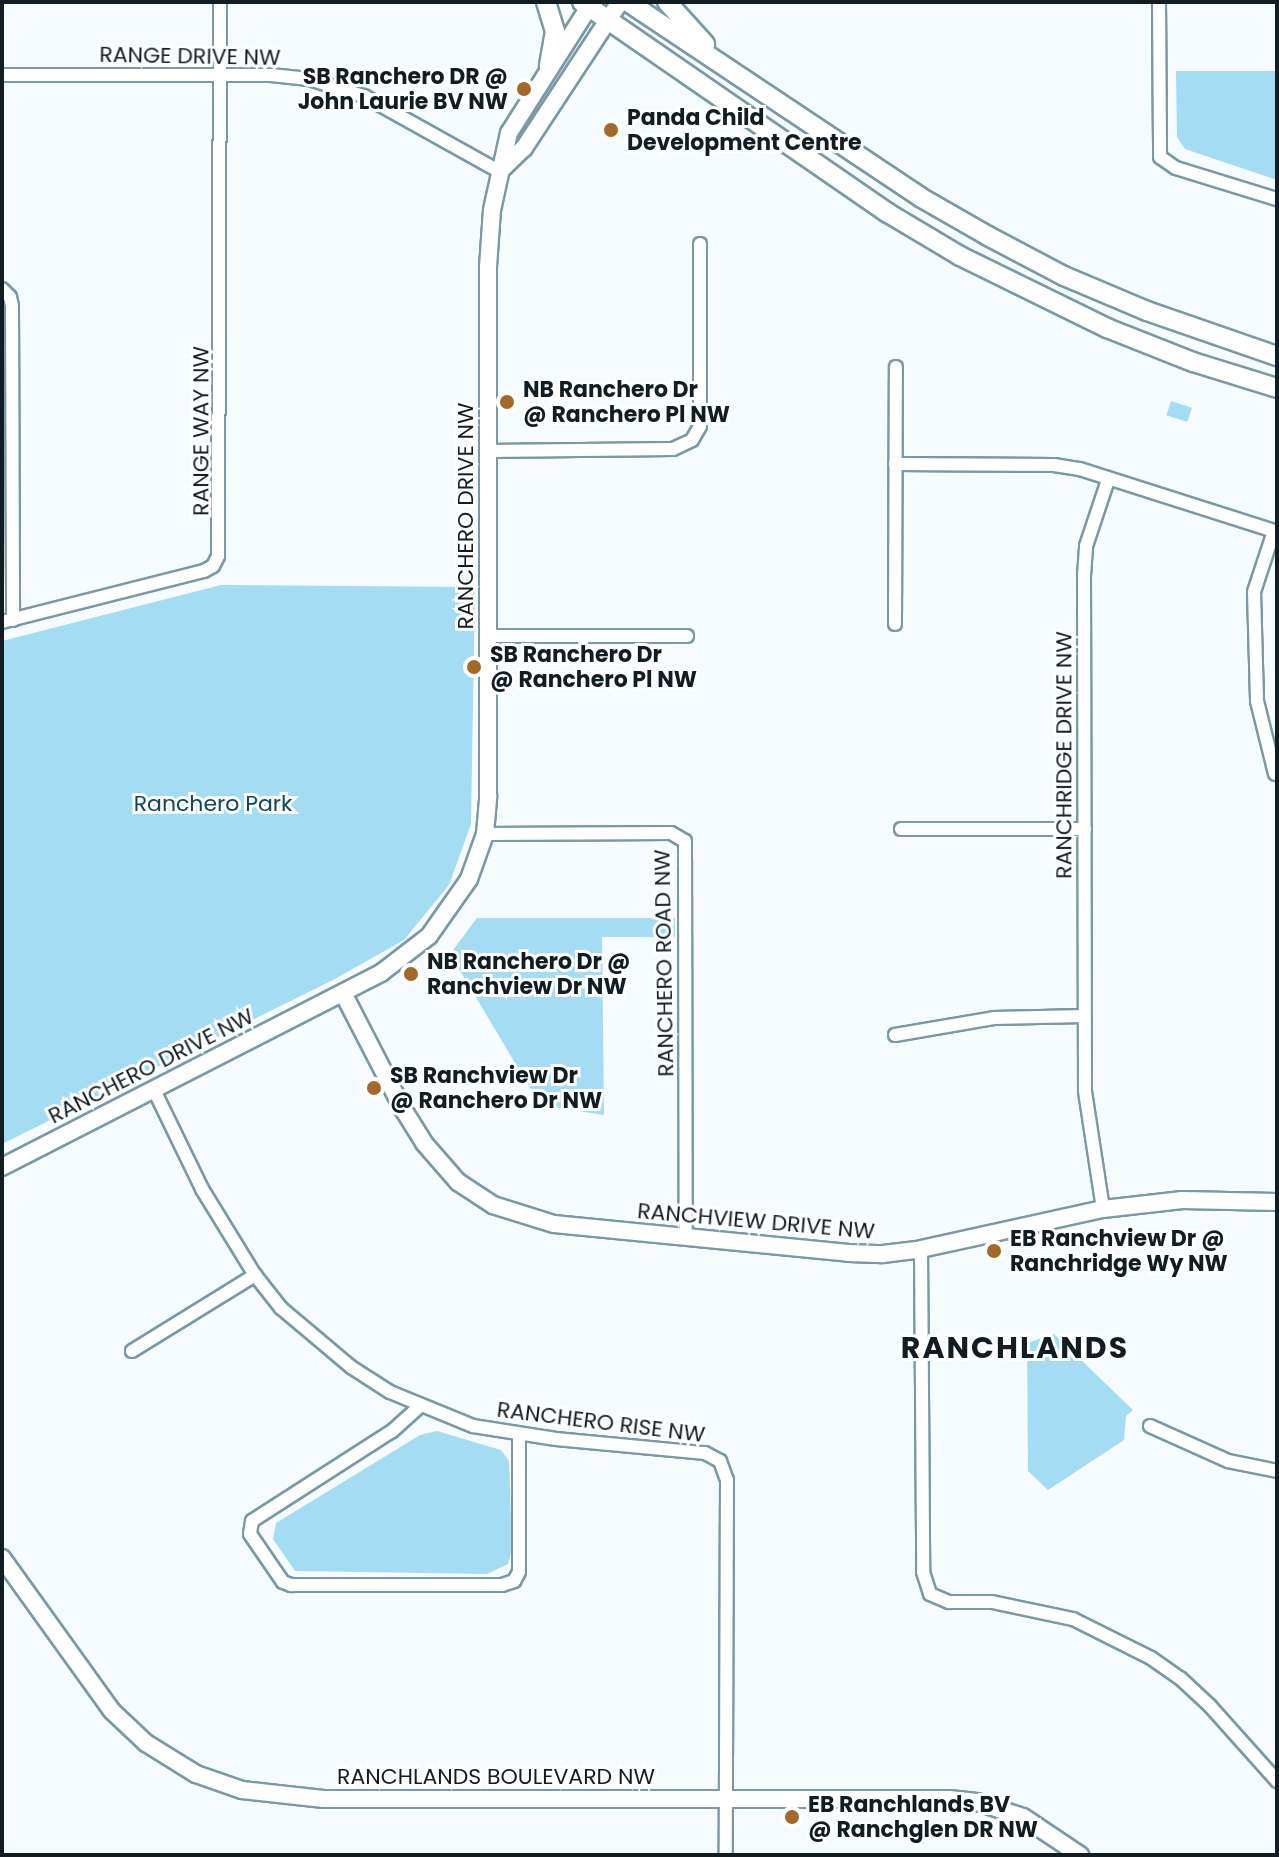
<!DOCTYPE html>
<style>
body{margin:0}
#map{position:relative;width:1279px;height:1857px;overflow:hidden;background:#f5fbfe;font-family:Poppins,sans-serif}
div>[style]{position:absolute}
.green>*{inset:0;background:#a4dcf3;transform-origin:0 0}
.roads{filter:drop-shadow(2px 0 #7a99a5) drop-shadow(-2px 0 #7a99a5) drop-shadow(0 2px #7a99a5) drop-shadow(0 -2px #7a99a5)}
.minor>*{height:12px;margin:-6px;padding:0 6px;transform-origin:6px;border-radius:6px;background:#fff}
.tertiary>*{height:16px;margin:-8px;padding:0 8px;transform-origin:8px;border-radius:8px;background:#fff}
.secondary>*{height:18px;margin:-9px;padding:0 9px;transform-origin:9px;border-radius:9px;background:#fff}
.dots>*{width:22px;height:22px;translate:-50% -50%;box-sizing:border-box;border:4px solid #fff;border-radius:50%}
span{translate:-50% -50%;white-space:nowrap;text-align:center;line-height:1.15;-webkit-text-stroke:6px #fff;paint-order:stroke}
.street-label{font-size:22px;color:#111d22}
.poi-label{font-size:22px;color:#111d22;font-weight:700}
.right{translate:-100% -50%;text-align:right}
.left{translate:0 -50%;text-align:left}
.park-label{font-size:22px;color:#0c475a}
.district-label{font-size:30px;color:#111d22;font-weight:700;letter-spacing:2px}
.frame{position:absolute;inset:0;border:4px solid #111d22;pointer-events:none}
</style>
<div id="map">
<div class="green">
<i style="clip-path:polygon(1176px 71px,1277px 71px,1277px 180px,1185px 149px,1177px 137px)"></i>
<i style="left:1171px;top:401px;width:22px;height:15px;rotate:18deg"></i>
<i style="clip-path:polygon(221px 585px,475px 587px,471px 824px,449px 885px,404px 940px,333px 980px,2px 1144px,2px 641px)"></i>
<i style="clip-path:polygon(477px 918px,675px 918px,675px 937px,602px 937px,604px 1115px,559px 1108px,533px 1093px,450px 954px)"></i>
<i style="clip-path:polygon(1054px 1334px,1133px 1410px,1126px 1416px,1124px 1440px,1048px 1490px,1028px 1471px,1027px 1343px)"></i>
<i style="clip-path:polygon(437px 1431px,501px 1450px,509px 1461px,512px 1548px,508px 1564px,487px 1574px,295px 1571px,273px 1539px,276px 1523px,420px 1435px)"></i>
</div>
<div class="roads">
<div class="minor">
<i style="left:1159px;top:2px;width:155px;rotate:89.6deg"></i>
<i style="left:1160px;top:157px;width:19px;rotate:35deg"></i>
<i style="left:1176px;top:168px;width:106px;rotate:17.1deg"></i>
<i style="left:2px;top:75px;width:269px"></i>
<i style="left:271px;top:75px;width:38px;rotate:6deg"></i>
<i style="left:309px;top:79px;width:58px;rotate:17.2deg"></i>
<i style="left:364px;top:96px;width:154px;rotate:29.1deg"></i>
<i style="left:2px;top:289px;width:11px;rotate:45deg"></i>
<i style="left:10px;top:297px;width:9px;rotate:77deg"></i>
<i style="left:12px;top:306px;width:314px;rotate:89.8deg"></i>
<i style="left:487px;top:451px;width:186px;rotate:-0.6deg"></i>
<i style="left:673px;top:449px;width:21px;rotate:-25deg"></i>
<i style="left:692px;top:440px;width:16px;rotate:-60deg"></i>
<i style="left:700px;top:426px;width:182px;rotate:-90deg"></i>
<i style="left:895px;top:464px;width:159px;rotate:0.4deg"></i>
<i style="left:1054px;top:465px;width:26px;rotate:9deg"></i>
<i style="left:1080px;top:469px;width:207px;rotate:17.7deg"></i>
<i style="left:1274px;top:531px;width:64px;rotate:108.2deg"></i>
<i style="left:1254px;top:592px;width:109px;rotate:88.4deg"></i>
<i style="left:1257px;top:701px;width:75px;rotate:76.1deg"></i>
<i style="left:2px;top:622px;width:208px;rotate:-14.2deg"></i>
<i style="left:204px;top:571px;width:10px;rotate:-29deg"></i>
<i style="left:213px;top:566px;width:11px;rotate:-63deg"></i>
<i style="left:218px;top:556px;width:554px;rotate:-89.79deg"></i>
<i style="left:895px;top:624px;width:257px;rotate:-89.8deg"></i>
<i style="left:488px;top:636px;width:199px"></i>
<i style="left:901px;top:829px;width:184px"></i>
<i style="left:485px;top:834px;width:186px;rotate:-0.3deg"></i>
<i style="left:671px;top:833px;width:16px;rotate:30deg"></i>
<i style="left:685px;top:841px;width:396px;rotate:89.9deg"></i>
<i style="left:895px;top:1035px;width:100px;rotate:-9.7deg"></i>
<i style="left:994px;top:1018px;width:90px;rotate:-1.3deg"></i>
<i style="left:154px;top:1090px;width:110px;rotate:64.1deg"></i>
<i style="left:202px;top:1189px;width:101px;rotate:58.4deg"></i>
<i style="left:255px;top:1275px;width:42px;rotate:51.8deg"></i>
<i style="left:281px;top:1308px;width:92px;rotate:40.1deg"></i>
<i style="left:351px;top:1367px;width:46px;rotate:32.7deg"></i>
<i style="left:390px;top:1392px;width:90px;rotate:22.3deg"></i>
<i style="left:473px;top:1426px;width:84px;rotate:8.9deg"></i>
<i style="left:556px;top:1439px;width:150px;rotate:5.4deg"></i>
<i style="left:705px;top:1453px;width:17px;rotate:28deg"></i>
<i style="left:720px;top:1461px;width:20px;rotate:70deg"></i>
<i style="left:727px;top:1480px;width:375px;rotate:90.2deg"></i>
<i style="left:1103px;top:1209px;width:119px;rotate:-98.7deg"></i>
<i style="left:1085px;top:1091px;width:515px;rotate:-90.11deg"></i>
<i style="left:1084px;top:576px;width:30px;rotate:-86deg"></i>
<i style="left:1086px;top:546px;width:70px;rotate:-71.6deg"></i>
<i style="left:921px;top:1249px;width:323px;rotate:89.6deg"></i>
<i style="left:923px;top:1572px;width:23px;rotate:72deg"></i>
<i style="left:930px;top:1594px;width:21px;rotate:23deg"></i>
<i style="left:949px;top:1602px;width:43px"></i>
<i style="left:992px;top:1602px;width:83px;rotate:11.9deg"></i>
<i style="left:1073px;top:1619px;width:87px;rotate:26.6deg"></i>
<i style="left:1151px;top:1658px;width:35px;rotate:35deg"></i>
<i style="left:1180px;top:1678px;width:41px;rotate:43deg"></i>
<i style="left:1210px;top:1706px;width:101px;rotate:48.2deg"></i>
<i style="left:132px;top:1351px;width:145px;rotate:-31.7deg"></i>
<i style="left:420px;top:1406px;width:38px;rotate:138deg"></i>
<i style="left:392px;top:1431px;width:166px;rotate:147.3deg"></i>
<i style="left:252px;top:1521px;width:13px;rotate:99deg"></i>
<i style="left:250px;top:1534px;width:58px;rotate:55.5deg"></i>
<i style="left:283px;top:1582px;width:9px;rotate:21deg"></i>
<i style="left:291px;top:1585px;width:211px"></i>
<i style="left:502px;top:1585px;width:13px;rotate:-18deg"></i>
<i style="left:514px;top:1581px;width:10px;rotate:-61deg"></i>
<i style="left:519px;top:1572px;width:138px;rotate:-90deg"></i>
<i style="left:1150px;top:1426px;width:85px;rotate:24.2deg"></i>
<i style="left:1228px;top:1461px;width:50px;rotate:11.5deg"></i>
</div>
<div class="tertiary">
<i style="left:501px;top:170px;width:32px;rotate:-44deg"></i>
<i style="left:524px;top:148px;width:175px;rotate:-56.7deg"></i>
<i style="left:343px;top:993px;width:131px;rotate:62.7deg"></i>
<i style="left:403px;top:1109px;width:40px;rotate:58deg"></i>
<i style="left:424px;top:1143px;width:52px;rotate:48.9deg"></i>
<i style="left:458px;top:1182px;width:42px;rotate:33.3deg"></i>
<i style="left:493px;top:1205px;width:64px;rotate:17.3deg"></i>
<i style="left:554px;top:1224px;width:296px;rotate:5.6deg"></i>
<i style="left:849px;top:1253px;width:34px;rotate:2deg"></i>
<i style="left:883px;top:1254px;width:38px;rotate:-7deg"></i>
<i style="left:921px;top:1249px;width:186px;rotate:-12.4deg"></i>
<i style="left:1103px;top:1209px;width:80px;rotate:-6.5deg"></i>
<i style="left:1182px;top:1200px;width:95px;rotate:1.2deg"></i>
<i style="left:2px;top:1167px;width:426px;rotate:-27.1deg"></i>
<i style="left:381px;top:973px;width:61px;rotate:-37.6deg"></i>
<i style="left:429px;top:936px;width:70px;rotate:-54.9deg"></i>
<i style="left:469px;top:879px;width:48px;rotate:-70.4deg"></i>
<i style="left:485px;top:834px;width:38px;rotate:-85deg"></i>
<i style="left:488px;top:796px;width:529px;rotate:-90deg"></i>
<i style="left:488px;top:267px;width:57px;rotate:-86deg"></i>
<i style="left:492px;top:210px;width:79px;rotate:-77.6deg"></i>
<i style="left:509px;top:133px;width:155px;rotate:-57.6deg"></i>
<i style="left:2px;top:1558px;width:188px;rotate:54.3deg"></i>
<i style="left:112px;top:1711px;width:47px;rotate:43.3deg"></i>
<i style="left:146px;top:1743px;width:59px;rotate:31.8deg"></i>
<i style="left:196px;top:1774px;width:49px;rotate:19.2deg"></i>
<i style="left:242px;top:1790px;width:82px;rotate:6.3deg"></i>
<i style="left:324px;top:1799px;width:625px"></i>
<i style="left:949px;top:1799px;width:28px;rotate:6deg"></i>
<i style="left:977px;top:1802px;width:48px;rotate:18.1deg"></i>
<i style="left:1023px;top:1817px;width:69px;rotate:33.7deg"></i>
</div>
<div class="secondary">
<i style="left:546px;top:2px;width:30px;rotate:73deg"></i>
<i style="left:555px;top:31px;width:36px;rotate:100deg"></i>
<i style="left:582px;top:2px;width:372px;rotate:34.6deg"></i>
<i style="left:888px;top:213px;width:84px;rotate:30.8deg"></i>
<i style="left:960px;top:256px;width:164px;rotate:26.1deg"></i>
<i style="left:1107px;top:328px;width:92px;rotate:21.6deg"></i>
<i style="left:1193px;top:362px;width:88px;rotate:17.2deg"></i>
<i style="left:628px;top:2px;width:351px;rotate:33.7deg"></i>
<i style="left:920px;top:197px;width:78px;rotate:29.8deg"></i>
<i style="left:988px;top:236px;width:86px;rotate:27.8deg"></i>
<i style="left:1064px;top:276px;width:90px;rotate:22.9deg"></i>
<i style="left:1147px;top:311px;width:138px;rotate:19.1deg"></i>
<i style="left:667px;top:2px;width:57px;rotate:47.9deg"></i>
</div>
</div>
<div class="dots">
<i style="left:524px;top:89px;background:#a46929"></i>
<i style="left:611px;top:130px;background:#a46929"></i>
<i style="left:507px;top:402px;background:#a46929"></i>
<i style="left:474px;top:667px;background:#a46929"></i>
<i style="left:411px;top:974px;background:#a46929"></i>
<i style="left:374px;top:1088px;background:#a46929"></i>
<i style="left:994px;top:1251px;background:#a46929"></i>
<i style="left:792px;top:1817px;background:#a46929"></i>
</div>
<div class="street-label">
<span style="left:190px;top:56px;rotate:1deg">RANGE DRIVE NW</span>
<span style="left:201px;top:431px;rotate:-90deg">RANGE WAY NW</span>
<span style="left:466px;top:516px;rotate:-90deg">RANCHERO DRIVE NW</span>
<span style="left:1064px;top:755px;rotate:-90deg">RANCHRIDGE DRIVE NW</span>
<span style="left:664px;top:963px;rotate:-91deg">RANCHERO ROAD NW</span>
<span style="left:151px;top:1066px;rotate:-27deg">RANCHERO DRIVE NW</span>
<span style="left:756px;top:1221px;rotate:5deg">RANCHVIEW DRIVE NW</span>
<span style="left:601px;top:1422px;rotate:7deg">RANCHERO RISE NW</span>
<span style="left:496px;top:1777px">RANCHLANDS BOULEVARD NW</span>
</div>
<div class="poi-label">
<span class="right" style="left:508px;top:89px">SB Ranchero DR @<br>John Laurie BV NW</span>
<span class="left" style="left:627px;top:130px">Panda Child<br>Development Centre</span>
<span class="left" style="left:523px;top:402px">NB Ranchero Dr<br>@ Ranchero Pl NW</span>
<span class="left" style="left:490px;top:667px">SB Ranchero Dr<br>@ Ranchero Pl NW</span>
<span class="left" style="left:427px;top:974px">NB Ranchero Dr @<br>Ranchview Dr NW</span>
<span class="left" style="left:390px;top:1088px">SB Ranchview Dr<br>@ Ranchero Dr NW</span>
<span class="left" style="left:1010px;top:1251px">EB Ranchview Dr @<br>Ranchridge Wy NW</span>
<span class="left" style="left:808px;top:1817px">EB Ranchlands BV<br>@ Ranchglen DR NW</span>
</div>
<div class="park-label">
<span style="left:213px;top:804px">Ranchero Park</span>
</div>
<div class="district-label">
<span style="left:1015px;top:1348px">RANCHLANDS</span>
</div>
<div class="frame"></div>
</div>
